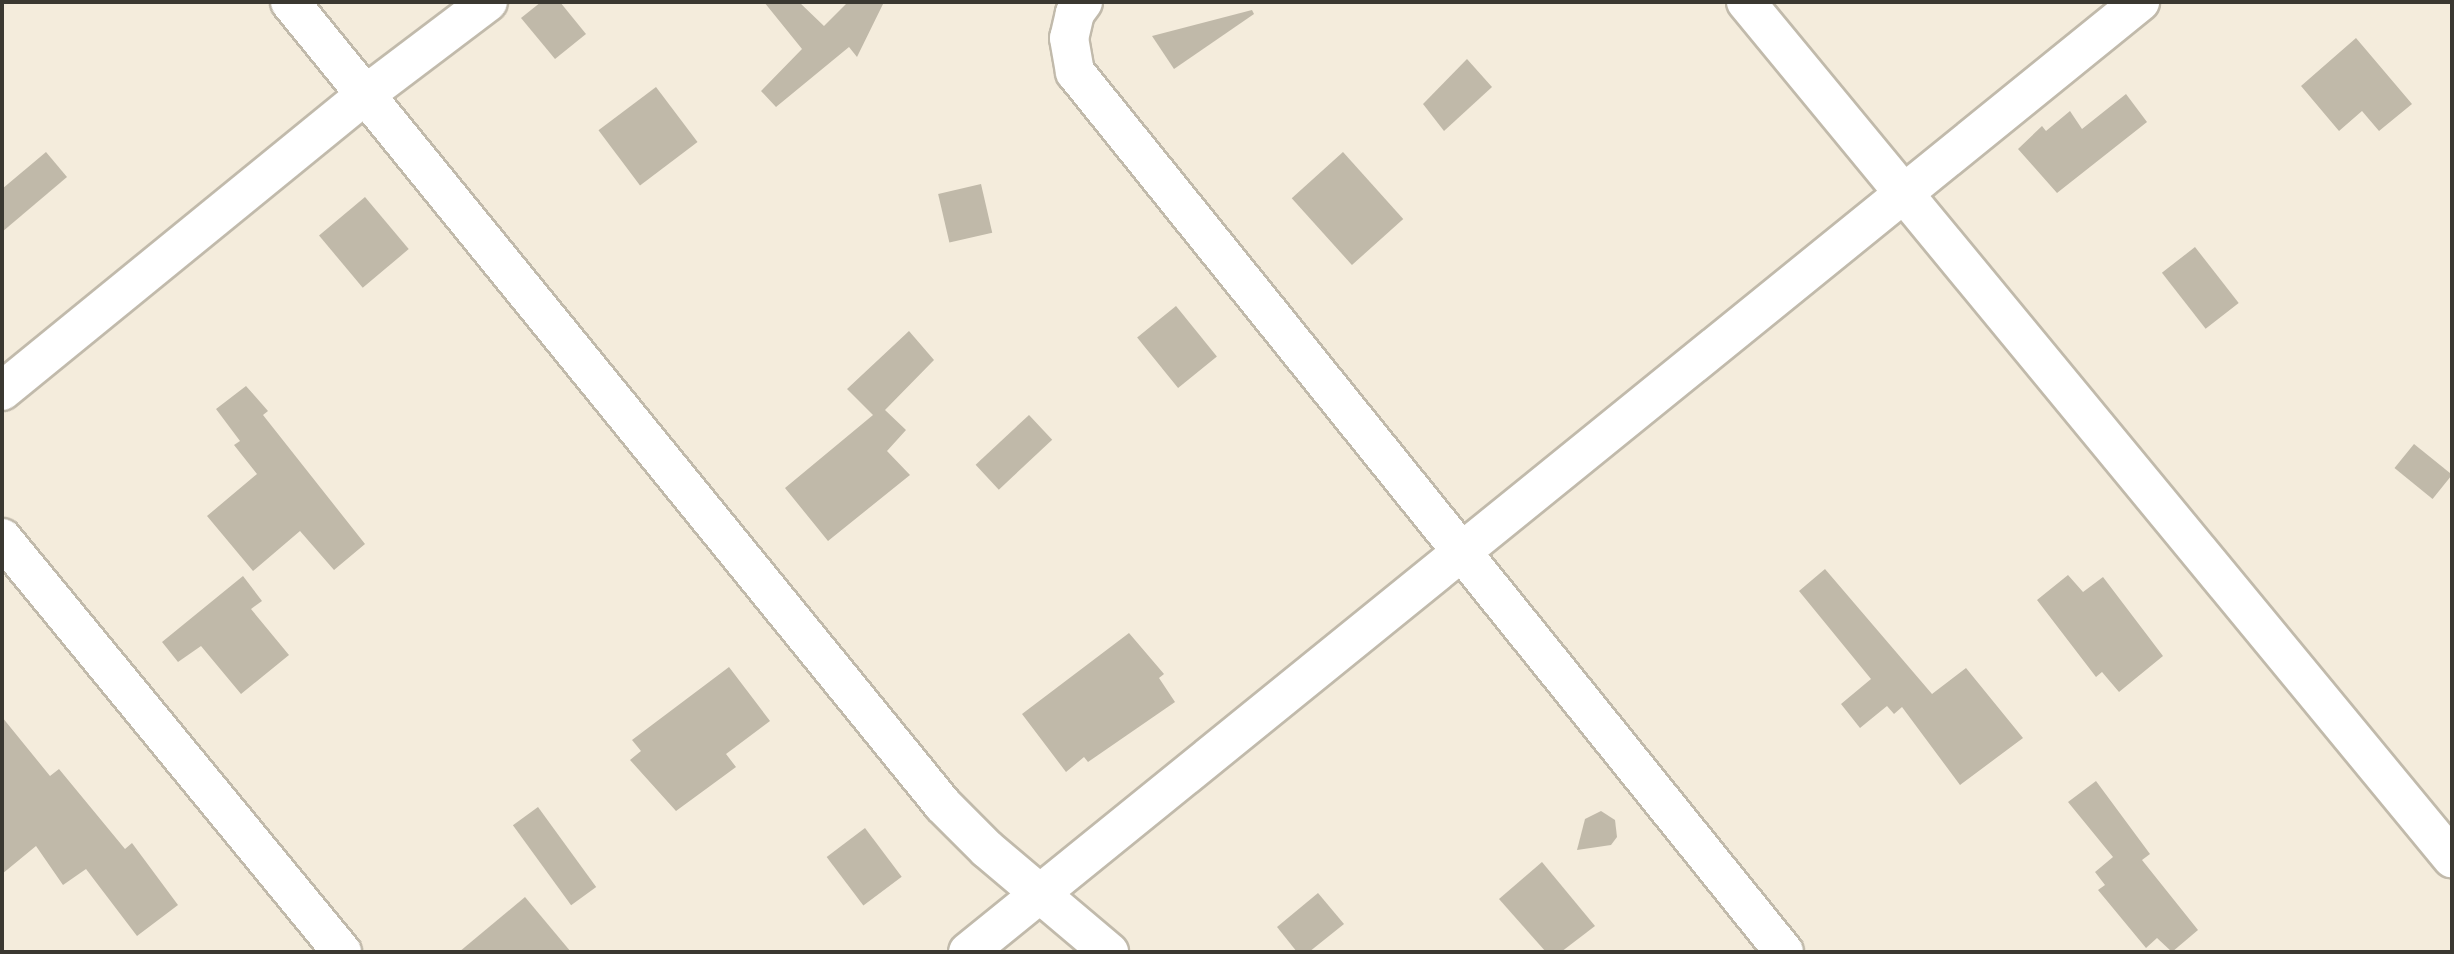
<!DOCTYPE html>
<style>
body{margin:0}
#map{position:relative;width:2454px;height:954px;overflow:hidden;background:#f4ecdc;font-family:"Public Sans",sans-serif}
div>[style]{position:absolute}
.building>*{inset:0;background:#c0b9a9;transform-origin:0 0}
.roads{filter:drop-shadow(2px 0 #c1baab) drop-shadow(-2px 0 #c1baab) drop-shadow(0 2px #c1baab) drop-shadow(0 -2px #c1baab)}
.minor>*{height:38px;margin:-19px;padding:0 19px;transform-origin:19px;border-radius:19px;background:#fff}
span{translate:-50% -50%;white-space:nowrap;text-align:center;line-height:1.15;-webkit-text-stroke:6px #fefaf0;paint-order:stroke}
.frame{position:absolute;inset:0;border:4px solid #3a3831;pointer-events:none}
</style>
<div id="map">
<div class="building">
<i style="clip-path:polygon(541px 2px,560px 2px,586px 34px,555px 59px,521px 18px)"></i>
<i style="clip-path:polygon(764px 2px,799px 2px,824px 26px,848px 2px,884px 2px,857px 57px,849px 47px,776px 107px,761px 91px,802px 49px)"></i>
<i style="clip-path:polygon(1252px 10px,1254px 14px,1174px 69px,1152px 36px)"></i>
<i style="clip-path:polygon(2356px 38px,2412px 104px,2379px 131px,2362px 111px,2339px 131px,2301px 86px)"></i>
<i style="clip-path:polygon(1467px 59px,1492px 87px,1444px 131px,1423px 104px)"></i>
<i style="left:656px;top:87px;width:69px;height:72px;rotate:53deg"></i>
<i style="clip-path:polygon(2126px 94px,2147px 122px,2057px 193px,2018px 149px,2042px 126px,2046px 131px,2070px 111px,2082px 129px)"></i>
<i style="clip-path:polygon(46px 152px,67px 177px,2px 232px,2px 189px)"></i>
<i style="left:1343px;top:152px;width:90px;height:69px;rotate:48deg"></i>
<i style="left:981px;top:184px;width:50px;height:44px;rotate:77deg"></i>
<i style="left:365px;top:197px;width:68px;height:60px;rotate:50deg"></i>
<i style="left:2195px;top:247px;width:71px;height:42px;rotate:52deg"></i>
<i style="left:1176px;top:306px;width:65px;height:50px;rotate:51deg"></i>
<i style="clip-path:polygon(909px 331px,934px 360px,885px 410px,906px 430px,887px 451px,910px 475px,828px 541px,785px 488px,873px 415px,847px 389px)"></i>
<i style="clip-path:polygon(246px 386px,268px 411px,263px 415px,365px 544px,334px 570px,300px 531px,253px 571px,207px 516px,257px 474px,234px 445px,240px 441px,216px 409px)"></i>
<i style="left:1029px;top:415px;width:34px;height:73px;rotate:47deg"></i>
<i style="left:2414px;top:444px;width:49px;height:31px;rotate:39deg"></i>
<i style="clip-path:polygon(1825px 569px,1932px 694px,1966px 668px,2023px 738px,1960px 785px,1902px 707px,1894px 714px,1887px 706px,1860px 728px,1841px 704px,1871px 679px,1799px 591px)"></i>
<i style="clip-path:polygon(2068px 575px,2083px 592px,2103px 577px,2163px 656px,2119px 692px,2102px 672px,2096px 677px,2037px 600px)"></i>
<i style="clip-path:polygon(243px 576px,262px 601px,251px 609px,289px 655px,241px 694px,201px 646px,178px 662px,162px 642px)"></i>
<i style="clip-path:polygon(1129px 633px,1164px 674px,1159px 678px,1175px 702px,1088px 762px,1084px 757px,1066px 772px,1022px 714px)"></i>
<i style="clip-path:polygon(729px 667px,770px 721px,726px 754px,736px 767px,676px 811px,630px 760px,641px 751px,632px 740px)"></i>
<i style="clip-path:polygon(2px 717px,50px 776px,59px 769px,125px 849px,132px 843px,178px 905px,137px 936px,86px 869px,63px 885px,36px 846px,2px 874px)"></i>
<i style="clip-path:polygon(2096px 781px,2150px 854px,2142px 860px,2198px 930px,2172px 952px,2157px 938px,2146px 948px,2098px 890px,2105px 885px,2095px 872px,2113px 857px,2068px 802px)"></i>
<i style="left:538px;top:807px;width:99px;height:31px;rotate:54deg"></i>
<i style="clip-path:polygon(1601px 811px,1615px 820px,1617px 837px,1611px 845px,1577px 850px,1585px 819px)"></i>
<i style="left:865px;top:828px;width:61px;height:48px;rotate:53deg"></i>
<i style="clip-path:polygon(1542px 862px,1595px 926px,1561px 952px,1546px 952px,1499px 899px)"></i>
<i style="clip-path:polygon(1318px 893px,1344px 924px,1309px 952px,1297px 952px,1277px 927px)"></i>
<i style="clip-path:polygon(525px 897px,571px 952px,459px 952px)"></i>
</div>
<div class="roads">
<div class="minor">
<i style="left:290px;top:2px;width:1035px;rotate:50.88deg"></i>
<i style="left:943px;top:805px;width:62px;rotate:45deg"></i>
<i style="left:987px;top:849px;width:160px;rotate:40.2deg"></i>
<i style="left:1083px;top:2px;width:14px;rotate:126deg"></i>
<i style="left:1075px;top:13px;width:26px;rotate:103deg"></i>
<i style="left:1069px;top:38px;width:35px;rotate:80deg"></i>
<i style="left:1075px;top:72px;width:1130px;rotate:51.14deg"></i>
<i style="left:1746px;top:2px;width:1110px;rotate:50.49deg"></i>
<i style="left:2px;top:391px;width:468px;rotate:-39.2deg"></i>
<i style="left:365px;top:95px;width:154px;rotate:-37.1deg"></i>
<i style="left:2px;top:538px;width:536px;rotate:50.61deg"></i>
<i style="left:968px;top:952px;width:1509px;rotate:-39.03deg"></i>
</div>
</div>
<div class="frame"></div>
</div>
